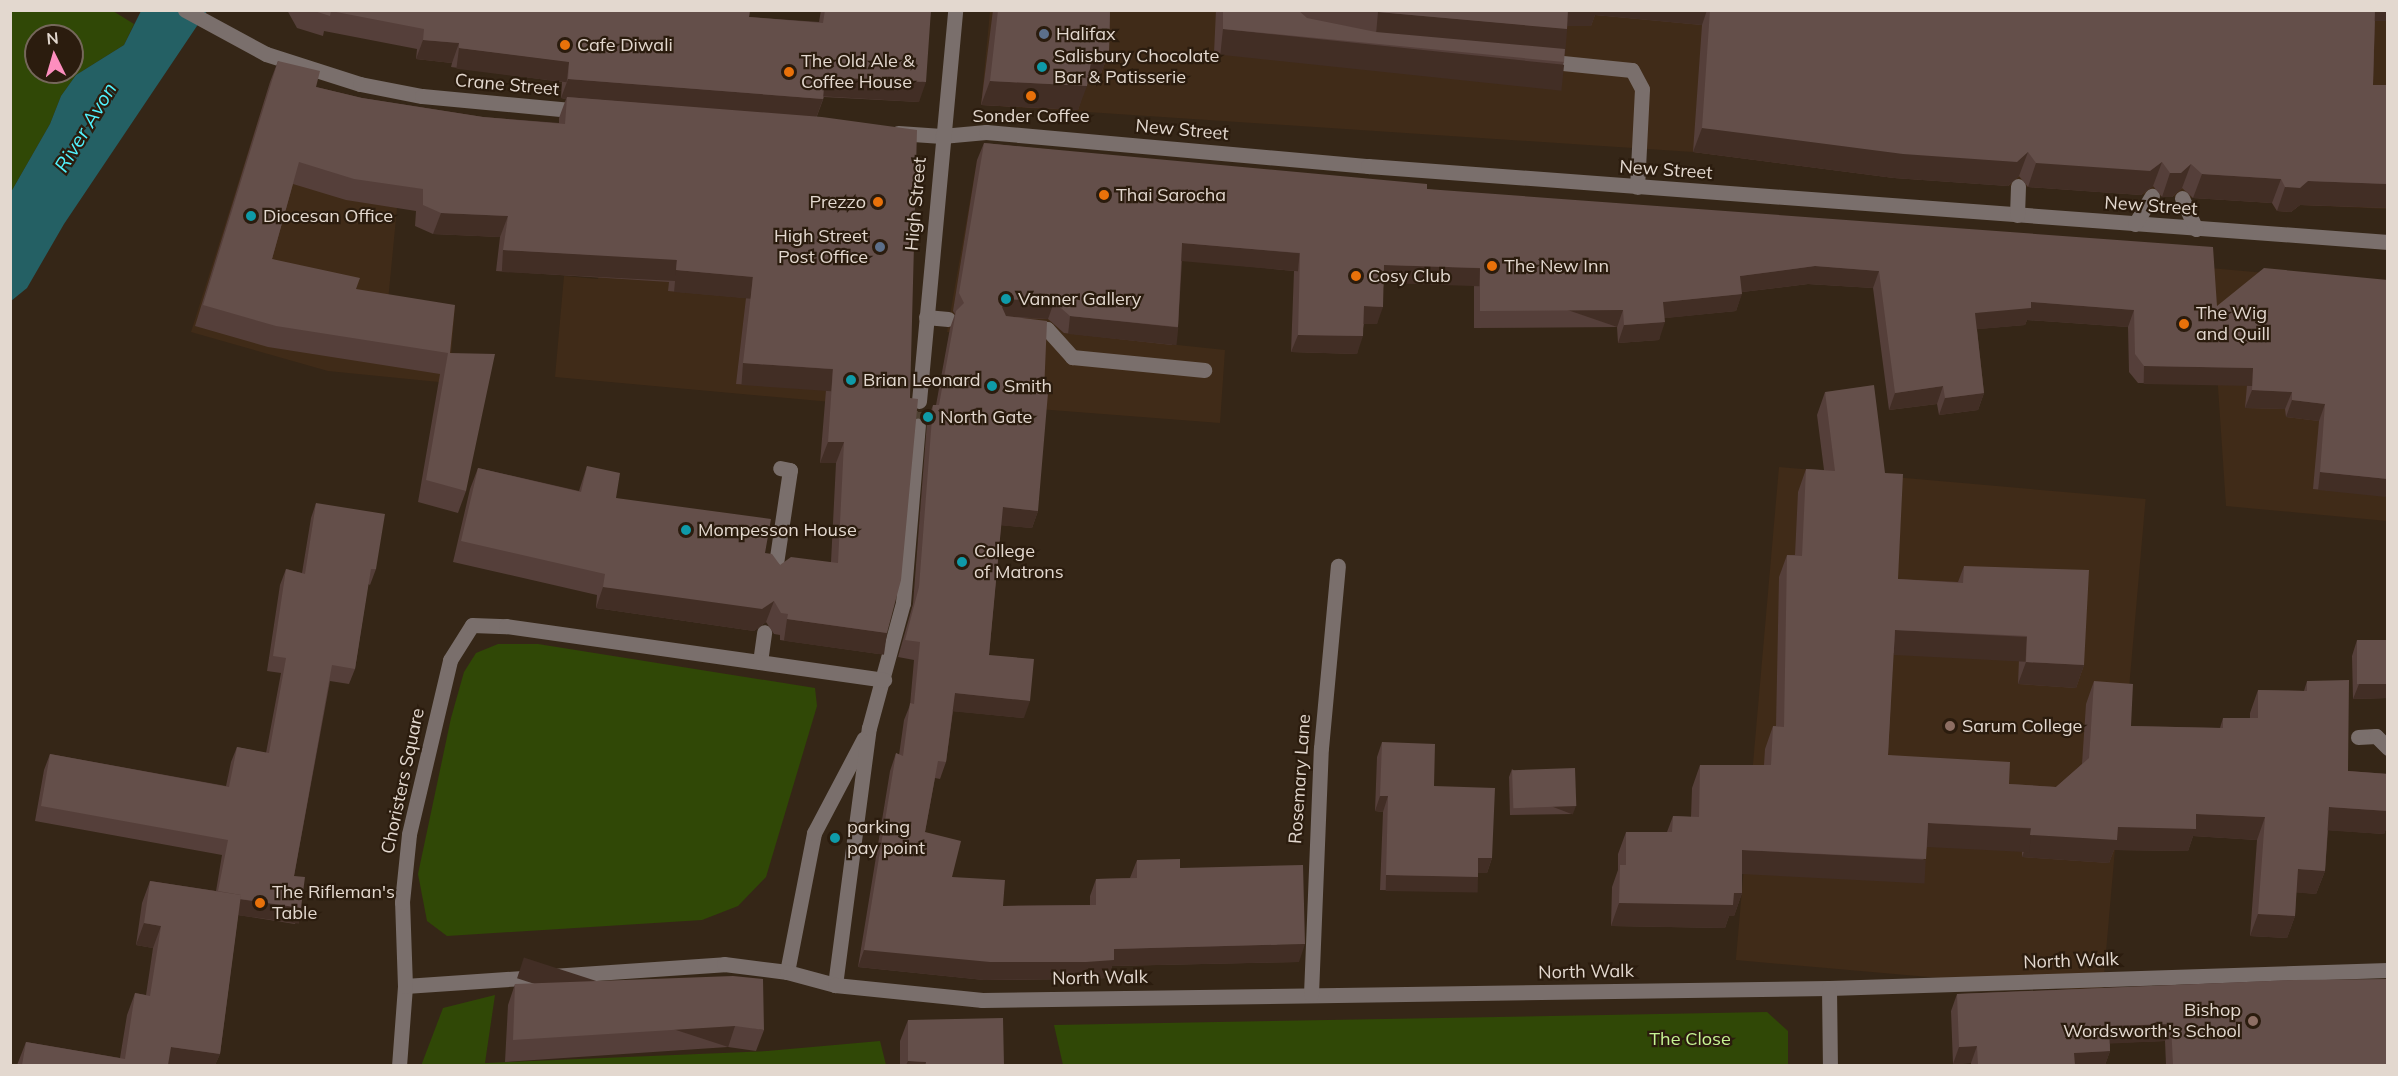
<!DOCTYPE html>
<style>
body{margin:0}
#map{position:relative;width:2398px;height:1076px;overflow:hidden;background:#352617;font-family:Mulish,sans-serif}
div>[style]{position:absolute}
.built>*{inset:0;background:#402b18;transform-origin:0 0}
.green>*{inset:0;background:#304806}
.water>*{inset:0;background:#246064}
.minor-tunnel>*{height:15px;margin-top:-7.5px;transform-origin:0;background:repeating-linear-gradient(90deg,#4f4133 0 15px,transparent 0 23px)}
.minor>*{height:15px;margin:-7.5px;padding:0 7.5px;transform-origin:7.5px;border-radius:7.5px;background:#7a6f6c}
.wall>*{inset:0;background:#553f3a}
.shaded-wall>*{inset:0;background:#422e25;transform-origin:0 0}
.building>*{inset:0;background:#644f4a;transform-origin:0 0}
.dots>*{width:16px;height:16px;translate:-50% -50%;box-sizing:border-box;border:3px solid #2b1c0e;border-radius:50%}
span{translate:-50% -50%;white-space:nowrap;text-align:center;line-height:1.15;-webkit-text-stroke:4.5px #2b1c0e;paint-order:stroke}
.poi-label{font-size:18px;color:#e3d8cf}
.left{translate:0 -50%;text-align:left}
.right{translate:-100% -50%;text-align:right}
.street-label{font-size:18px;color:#e3d8cf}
.park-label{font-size:18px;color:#c7f494}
.water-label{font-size:20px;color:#51f3fe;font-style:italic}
.frame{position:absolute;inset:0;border:12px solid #e3d8cf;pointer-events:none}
.north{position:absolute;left:24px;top:24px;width:60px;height:60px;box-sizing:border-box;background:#2b1c0e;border:2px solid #75675b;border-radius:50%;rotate:355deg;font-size:16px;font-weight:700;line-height:24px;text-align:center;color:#e3d8cf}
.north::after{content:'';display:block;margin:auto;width:21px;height:27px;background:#fd8ebe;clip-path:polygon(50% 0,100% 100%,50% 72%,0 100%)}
</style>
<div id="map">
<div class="built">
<i style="clip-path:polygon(990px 11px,2387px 11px,2387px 209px,2300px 205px,2291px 212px,2277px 211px,2272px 203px,1894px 178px,1693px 152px,981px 105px)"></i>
<i style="clip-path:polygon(270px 82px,312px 92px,411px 128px,397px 208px,388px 301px,455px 306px,449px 383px,328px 371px,191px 332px)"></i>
<i style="clip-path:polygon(610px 143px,898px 408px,555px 377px,564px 276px,598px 279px)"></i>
<i style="clip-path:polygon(977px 160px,1033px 168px,1073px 334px,1225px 350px,1220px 423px,1038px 409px,952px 332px,947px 332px)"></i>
<i style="clip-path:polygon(2210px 268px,2387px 284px,2387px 521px,2226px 506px)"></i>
<i style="left:1779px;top:467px;width:368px;height:495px;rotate:5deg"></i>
</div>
<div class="green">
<i style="clip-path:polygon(evenodd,10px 11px,113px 11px,134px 24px,124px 45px,76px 75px,61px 96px,50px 124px,11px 192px,10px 11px,36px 36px,72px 36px,72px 72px,36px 72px,36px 36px)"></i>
<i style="clip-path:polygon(498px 644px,538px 644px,815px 688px,817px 706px,766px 877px,738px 906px,702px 920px,447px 936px,427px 921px,418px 874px,451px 718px,464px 672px,476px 653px)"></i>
<i style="clip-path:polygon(495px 995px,485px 1063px,767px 1051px,880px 1041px,886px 1065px,421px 1066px,443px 1008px)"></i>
<i style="clip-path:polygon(1767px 1012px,1788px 1031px,1788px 1065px,1063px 1065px,1054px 1025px)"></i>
</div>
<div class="water">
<i style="clip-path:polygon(141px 11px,207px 11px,64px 224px,27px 288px,11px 301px,11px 192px,50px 124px,61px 96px,76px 75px,124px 45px)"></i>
</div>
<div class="minor-tunnel">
<i style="left:918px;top:426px;width:25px;rotate:-88deg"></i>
</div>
<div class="minor">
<i style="left:185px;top:10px;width:92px;rotate:28.5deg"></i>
<i style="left:266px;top:54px;width:99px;rotate:17.7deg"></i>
<i style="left:360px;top:84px;width:63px;rotate:11deg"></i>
<i style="left:422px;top:96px;width:160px;rotate:5.4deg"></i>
<i style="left:1543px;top:61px;width:89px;rotate:5.8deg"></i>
<i style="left:1632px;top:70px;width:21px;rotate:62deg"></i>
<i style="left:1642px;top:89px;width:98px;rotate:92.9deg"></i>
<i style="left:898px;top:133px;width:44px;rotate:3.9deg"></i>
<i style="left:942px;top:136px;width:44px;rotate:-5.2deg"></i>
<i style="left:986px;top:132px;width:384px;rotate:5.1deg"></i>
<i style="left:1368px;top:166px;width:1023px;rotate:4.26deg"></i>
<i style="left:2182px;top:198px;width:34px;rotate:66deg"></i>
<i style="left:2017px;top:215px;width:29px;rotate:-88deg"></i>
<i style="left:2135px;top:224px;width:33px;rotate:-59deg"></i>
<i style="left:926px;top:317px;width:22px;rotate:5deg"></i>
<i style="left:1028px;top:327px;width:19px;rotate:6deg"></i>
<i style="left:1047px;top:329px;width:38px;rotate:48deg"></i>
<i style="left:1072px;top:357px;width:133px;rotate:5.6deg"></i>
<i style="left:919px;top:401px;width:393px;rotate:-84.7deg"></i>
<i style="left:774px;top:577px;width:108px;rotate:-81.5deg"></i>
<i style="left:790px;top:470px;width:10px;rotate:-169deg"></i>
<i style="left:760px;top:662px;width:30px;rotate:-82deg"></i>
<i style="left:2358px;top:737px;width:18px;rotate:-3deg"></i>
<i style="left:2376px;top:736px;width:17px;rotate:45deg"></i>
<i style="left:787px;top:972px;width:142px;rotate:-79deg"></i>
<i style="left:814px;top:833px;width:107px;rotate:-62.2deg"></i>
<i style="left:835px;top:985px;width:259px;rotate:-82.5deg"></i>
<i style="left:869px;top:728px;width:130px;rotate:-74.8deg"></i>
<i style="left:903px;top:603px;width:178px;rotate:-85.2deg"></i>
<i style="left:405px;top:986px;width:320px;rotate:-3.9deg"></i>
<i style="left:724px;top:964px;width:64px;rotate:7.2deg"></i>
<i style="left:787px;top:972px;width:50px;rotate:15.2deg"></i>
<i style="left:835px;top:985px;width:148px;rotate:5.8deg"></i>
<i style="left:982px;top:1000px;width:847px;rotate:-0.81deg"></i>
<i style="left:1829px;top:988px;width:559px;rotate:-1.84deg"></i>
<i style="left:1829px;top:988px;width:78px;rotate:89.3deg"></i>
<i style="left:1311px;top:994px;width:246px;rotate:-87.7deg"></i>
<i style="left:1321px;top:748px;width:183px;rotate:-84.7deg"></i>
<i style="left:399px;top:1066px;width:80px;rotate:-85.7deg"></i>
<i style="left:405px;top:986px;width:84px;rotate:-92deg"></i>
<i style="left:402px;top:902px;width:68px;rotate:-84.1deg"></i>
<i style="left:409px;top:834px;width:179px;rotate:-76.7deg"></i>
<i style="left:450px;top:660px;width:41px;rotate:-57.8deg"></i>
<i style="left:472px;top:625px;width:34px;rotate:2deg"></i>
<i style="left:506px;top:626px;width:382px;rotate:8.1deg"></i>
</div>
<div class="wall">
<i style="clip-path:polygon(287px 10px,750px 10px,749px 17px,819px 22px,821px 10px,931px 10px,919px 102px,824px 97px,817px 116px,887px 633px,879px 654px,780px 640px,780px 635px,774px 634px,766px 622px,754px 631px,596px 608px,597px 595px,453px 562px,470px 489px,478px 468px,579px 491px,587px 466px,616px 498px,765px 553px,780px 565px,831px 562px,836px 463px,820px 463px,826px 390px,736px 384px,746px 298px,668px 291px,669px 282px,496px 271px,500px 237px,433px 234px,415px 226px,416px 211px,346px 200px,293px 184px,272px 259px,356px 289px,450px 353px,466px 491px,458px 513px,418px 502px,440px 374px,268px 347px,195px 326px,270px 82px,278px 61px,316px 87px,362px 98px,483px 117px,559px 123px,559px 118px,566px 99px,561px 98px,562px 82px,451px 67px,452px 63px,416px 59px,417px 49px,324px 31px,323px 36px,297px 28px)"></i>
<i style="clip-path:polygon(993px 10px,1110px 10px,1109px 52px,1100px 76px,1089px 75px,1078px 110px,981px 105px)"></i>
<i style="clip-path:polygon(1216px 10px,2388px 10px,2388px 21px,2375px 21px,2373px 85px,2388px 85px,2388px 208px,2300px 205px,2291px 212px,2277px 211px,2272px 203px,2193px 198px,2182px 188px,2172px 197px,2162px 197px,2153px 186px,2141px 195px,2028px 187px,2019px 176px,2008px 186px,1894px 178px,1693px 152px,1702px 25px,1595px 15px,1591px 26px,1567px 26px,1567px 29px,1560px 48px,1564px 62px,1555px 86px,1214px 53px)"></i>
<i style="clip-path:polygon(984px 143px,1427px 189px,2217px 306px,2388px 280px,2388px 496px,2313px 489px,2319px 421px,2286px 417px,2285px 409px,2245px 408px,2247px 385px,2138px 383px,2129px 372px,2128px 327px,2027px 320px,2025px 325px,1977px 329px,1984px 393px,1978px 410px,1939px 415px,1937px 404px,1889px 410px,1873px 288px,1808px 284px,1742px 292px,1736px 311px,1664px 318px,1659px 340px,1618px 343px,1617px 327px,1474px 328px,1474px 285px,1384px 282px,1377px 324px,1364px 324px,1357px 354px,1291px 352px,1294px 271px,1182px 260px,1178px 327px,1172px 345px,1064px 333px,1048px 319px,1019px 318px,1038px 511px,1032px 528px,1001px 525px,989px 655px,1024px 718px,953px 711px,946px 762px,940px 779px,935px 778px,925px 832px,952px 877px,1003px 906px,1090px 905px,1090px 896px,1096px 879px,1130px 878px,1137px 860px,1180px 868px,1299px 962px,1112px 966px,1108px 978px,1079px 979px,984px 980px,858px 967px,890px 771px,896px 753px,899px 755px,904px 720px,910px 705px,914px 660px,898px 657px,913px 604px,927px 422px,933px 405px,936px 405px,950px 328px,955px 314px,953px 311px,977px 160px)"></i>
<i style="clip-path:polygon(1825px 392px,1898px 579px,1958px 582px,1964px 566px,2084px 665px,2076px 688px,2018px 684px,2019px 659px,1893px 653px,1888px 755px,2009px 784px,2056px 787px,2082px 764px,2086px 704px,2094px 681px,2131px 726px,2220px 728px,2223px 718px,2250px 718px,2250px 713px,2258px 690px,2304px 691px,2307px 681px,2348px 771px,2388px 774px,2388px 824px,2384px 834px,2328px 830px,2325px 871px,2316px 894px,2296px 892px,2295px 916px,2287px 938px,2250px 936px,2257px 840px,2193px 836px,2188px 851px,2114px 850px,2109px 863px,2022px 857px,2022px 851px,1927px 846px,1918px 881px,1742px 873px,1742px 893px,1734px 916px,1729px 916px,1725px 928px,1611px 926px,1612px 887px,1618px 870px,1618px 854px,1626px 832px,1667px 832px,1673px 816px,1691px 817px,1692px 788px,1700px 765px,1764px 765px,1765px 749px,1773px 726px,1776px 726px,1779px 577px,1787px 555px,1795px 555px,1798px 492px,1806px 469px,1824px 470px,1817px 415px)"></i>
<i style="clip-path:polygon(316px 503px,376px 569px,370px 585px,368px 584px,355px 669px,349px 684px,330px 681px,294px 876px,301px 908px,295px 924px,238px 915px,220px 1054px,215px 1065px,17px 1065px,26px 1042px,120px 1058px,127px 1015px,135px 993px,146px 995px,153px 948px,136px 945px,142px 903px,150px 881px,216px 891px,222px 855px,35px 821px,44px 770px,50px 754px,226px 786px,231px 762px,237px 747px,266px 753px,281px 673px,267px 671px,280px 585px,286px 569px,302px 573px,311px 518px)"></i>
<i style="clip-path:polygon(2357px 640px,2388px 640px,2388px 698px,2353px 699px,2352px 656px)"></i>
<i style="clip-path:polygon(1382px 742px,1434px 786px,1492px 858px,1487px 873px,1478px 873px,1478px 877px,1472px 892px,1380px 890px,1383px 812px,1375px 811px,1377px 757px)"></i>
<i style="clip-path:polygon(1512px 769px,1573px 814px,1510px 815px,1509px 777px)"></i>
<i style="clip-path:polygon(2294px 980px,2388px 1065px,2166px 1065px,2165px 1041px,2110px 1043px,2110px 1051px,2105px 1065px,1971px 1065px,1971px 1063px,1953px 1064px,1951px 1011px,1957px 994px)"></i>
<i style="clip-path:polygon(515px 984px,764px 1030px,756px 1051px,728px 1047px,505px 1062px,508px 1005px)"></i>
<i style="clip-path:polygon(908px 1020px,1004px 1065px,900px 1065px,900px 1041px)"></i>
</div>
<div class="shaded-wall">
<i style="clip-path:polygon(1566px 10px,1707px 10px,1702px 25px,1595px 15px,1591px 26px,1560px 26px)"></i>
<i style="clip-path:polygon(2371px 10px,2388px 10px,2388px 21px,2367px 21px)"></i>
<i style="left:1378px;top:12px;width:190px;height:26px;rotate:5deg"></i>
<i style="left:1223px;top:29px;width:343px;height:26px;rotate:6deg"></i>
<i style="clip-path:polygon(423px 40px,459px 43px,452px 63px,416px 59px)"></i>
<i style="left:459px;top:48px;width:111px;height:21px;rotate:7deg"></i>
<i style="clip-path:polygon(1093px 51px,1109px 52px,1100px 76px,1084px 75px)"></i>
<i style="clip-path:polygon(825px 77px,926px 82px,919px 102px,818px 96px)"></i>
<i style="clip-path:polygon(568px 79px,823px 99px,816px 118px,567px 97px,566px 99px,561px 98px)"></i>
<i style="clip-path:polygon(990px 81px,1087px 86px,1078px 110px,981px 105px)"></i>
<i style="clip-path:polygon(1702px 128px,2028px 152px,2019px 176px,2008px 186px,1894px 178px,1693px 152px)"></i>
<i style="clip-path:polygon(2162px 162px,2153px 186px,2141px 195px,2028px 187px,2036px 163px)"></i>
<i style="clip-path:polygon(2191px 164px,2182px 188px,2172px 197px,2162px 197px,2170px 173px)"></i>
<i style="clip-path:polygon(2202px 174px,2281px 179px,2272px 203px,2193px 198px)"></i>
<i style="clip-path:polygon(2308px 181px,2388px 184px,2388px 208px,2300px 205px,2291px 212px,2277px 211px,2285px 187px)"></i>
<i style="clip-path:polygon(441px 213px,508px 216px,500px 237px,433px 234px)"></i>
<i style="left:1182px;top:243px;width:118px;height:18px;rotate:5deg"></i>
<i style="left:503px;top:250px;width:174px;height:22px;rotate:3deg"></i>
<i style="left:1384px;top:265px;width:96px;height:18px;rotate:2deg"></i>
<i style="clip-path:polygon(1815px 266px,1879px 271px,1873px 288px,1808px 284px,1734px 293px,1740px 276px)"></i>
<i style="left:676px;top:270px;width:77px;height:22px;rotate:5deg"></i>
<i style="clip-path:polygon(1742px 294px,1736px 311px,1657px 319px,1663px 302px)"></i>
<i style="clip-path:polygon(1007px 299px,1054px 302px,1048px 319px,1000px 316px,1002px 307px)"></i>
<i style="clip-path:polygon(2031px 302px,2134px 310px,2128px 327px,2027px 320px,2025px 325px,1969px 330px,1975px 313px)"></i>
<i style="clip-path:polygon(1364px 306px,1383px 307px,1377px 324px,1358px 324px)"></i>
<i style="left:1623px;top:310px;width:18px;height:143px;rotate:109deg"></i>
<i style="left:1070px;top:316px;width:109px;height:18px;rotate:6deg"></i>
<i style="clip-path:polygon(1665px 322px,1659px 340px,1618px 343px,1624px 325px)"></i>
<i style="clip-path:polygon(1298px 335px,1363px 336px,1357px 354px,1291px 352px)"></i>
<i style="left:743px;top:363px;width:90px;height:22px;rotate:4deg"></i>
<i style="left:2144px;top:366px;width:109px;height:18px;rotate:1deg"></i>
<i style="clip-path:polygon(1943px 386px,1937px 404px,1889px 410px,1895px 393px)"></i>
<i style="clip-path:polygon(2252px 390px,2292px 392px,2285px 409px,2245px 408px)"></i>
<i style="clip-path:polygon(1984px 393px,1978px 410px,1939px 415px,1945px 398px)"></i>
<i style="clip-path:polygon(2292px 400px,2325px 404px,2319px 421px,2286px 417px)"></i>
<i style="clip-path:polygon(828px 442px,844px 442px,836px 463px,820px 463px)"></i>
<i style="left:2320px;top:472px;width:68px;height:18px;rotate:6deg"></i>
<i style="clip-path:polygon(1003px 507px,1038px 511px,1032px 528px,996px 525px)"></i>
<i style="clip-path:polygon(603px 587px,774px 601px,766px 622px,754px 631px,596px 608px)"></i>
<i style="left:787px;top:619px;width:101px;height:22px;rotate:8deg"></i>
<i style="left:1895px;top:630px;width:132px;height:25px;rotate:3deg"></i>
<i style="clip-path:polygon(2026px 662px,2084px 665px,2076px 688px,2018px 684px)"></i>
<i style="clip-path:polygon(2388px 683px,2388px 698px,2353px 699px,2359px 684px)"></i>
<i style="clip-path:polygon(955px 693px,1030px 701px,1024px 718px,949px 711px)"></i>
<i style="clip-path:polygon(1380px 796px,1388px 796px,1383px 812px,1375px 811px)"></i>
<i style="left:1576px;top:806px;width:9px;height:64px;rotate:111deg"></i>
<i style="clip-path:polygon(2329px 807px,2388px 811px,2388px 824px,2384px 834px,2321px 830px)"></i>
<i style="clip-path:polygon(2196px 814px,2265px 817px,2257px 840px,2193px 836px,2188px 851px,2114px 850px,2109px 863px,2022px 857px,2030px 835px,2118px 827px)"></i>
<i style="left:1928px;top:823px;width:103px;height:24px;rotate:3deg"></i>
<i style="left:1742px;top:850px;width:184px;height:24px;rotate:3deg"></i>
<i style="clip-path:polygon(1478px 858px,1492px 858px,1487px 873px,1473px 873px)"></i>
<i style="clip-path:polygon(2298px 869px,2325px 871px,2316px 894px,2289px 892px)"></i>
<i style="left:1386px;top:875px;width:92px;height:16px;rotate:1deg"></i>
<i style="clip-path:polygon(1734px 893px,1742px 893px,1734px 916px,1729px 916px,1725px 928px,1611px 926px,1619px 903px)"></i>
<i style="left:217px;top:896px;width:85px;height:16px;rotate:8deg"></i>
<i style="clip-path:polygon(2258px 914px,2295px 916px,2287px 938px,2250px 936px)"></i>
<i style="clip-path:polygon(144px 923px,161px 926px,153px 948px,136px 945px)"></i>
<i style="clip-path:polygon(1305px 944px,1299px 962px,1112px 966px,1108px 978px,984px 980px,858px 967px,864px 950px,1114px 949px)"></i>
<i style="clip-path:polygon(2171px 1024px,2165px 1041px,2102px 1044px,2109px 1026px)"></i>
<i style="left:735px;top:1026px;width:22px;height:222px;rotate:108deg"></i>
<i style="clip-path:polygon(1977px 1046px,1971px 1063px,1953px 1064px,1959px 1047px)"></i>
<i style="clip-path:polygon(171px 1047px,220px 1054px,215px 1065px,164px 1065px)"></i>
<i style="clip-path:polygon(2110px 1051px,2105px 1065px,2070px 1065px,2074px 1053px)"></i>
<i style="clip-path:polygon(908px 1061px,926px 1062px,925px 1065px,906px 1065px)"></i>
</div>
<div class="building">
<i style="clip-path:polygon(311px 10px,750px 10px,749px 17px,823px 23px,825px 10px,931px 10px,926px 82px,825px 77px,823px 99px,568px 79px,569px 62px,459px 48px,459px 43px,423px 40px,424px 29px,331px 11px,330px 16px)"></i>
<i style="clip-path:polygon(998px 10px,1110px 10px,1109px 52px,1093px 51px,1087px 86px,990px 81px)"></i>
<i style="clip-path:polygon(1223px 10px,1298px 10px,1307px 18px,1376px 32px,1565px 49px,1564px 62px,1223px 29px)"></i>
<i style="clip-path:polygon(1369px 10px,1568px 10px,1567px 29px,1378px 12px)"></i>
<i style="clip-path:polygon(1710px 10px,2375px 10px,2373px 85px,2388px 85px,2388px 184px,2308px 181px,2300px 188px,2285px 187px,2281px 179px,2202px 174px,2191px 164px,2181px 173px,2170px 173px,2162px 162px,2150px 171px,2036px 163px,2028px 152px,2017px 162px,1903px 154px,1702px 128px)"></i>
<i style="clip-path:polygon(278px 61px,320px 71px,316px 87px,362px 98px,483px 117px,565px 124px,567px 97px,822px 117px,917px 130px,910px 398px,918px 399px,901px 580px,887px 633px,787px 619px,788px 614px,781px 613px,774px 601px,762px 609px,603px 587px,605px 574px,461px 541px,478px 468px,581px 492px,587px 466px,620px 473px,616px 498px,771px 519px,765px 553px,772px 554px,780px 565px,791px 557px,838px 563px,844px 442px,828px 442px,833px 369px,743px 363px,753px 277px,676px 270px,677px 260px,503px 250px,508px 216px,441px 213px,423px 205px,423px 189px,354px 179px,299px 162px,272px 259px,360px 278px,356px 289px,455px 305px,450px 353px,495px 354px,466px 491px,426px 480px,448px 353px,276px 326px,203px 305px)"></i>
<i style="clip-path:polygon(984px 143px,1427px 184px,1427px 189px,2213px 247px,2217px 306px,2264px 268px,2388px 280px,2388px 479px,2320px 472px,2325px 404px,2292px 400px,2292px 392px,2252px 390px,2253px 368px,2144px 366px,2135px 354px,2134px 310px,2031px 302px,2031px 308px,1975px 313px,1984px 393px,1945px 398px,1943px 386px,1895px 393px,1879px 271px,1815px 266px,1740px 276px,1742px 294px,1663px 302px,1665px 322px,1624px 325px,1623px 310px,1480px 311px,1480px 268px,1384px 265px,1383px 307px,1364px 306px,1363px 336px,1298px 335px,1300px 253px,1182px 243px,1178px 327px,1070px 316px,1054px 302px,1007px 299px,1002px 307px,1006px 316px,1047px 321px,1044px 392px,1048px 393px,1038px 511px,1003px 507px,989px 655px,1034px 659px,1030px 701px,955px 693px,946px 762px,938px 761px,925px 832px,961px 841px,952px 877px,1005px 880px,1003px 906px,1096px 905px,1096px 879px,1137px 878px,1137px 860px,1180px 859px,1180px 868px,1303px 865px,1305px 944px,1114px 949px,1114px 960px,1086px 962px,990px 962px,864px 950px,896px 753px,903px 756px,910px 703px,914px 704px,920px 642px,905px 640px,919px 587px,933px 405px,939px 405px,956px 311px,964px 303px,959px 293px)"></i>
<i style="clip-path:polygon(1874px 385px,1885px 473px,1903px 474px,1898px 579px,1963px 583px,1964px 566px,2089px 570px,2084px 665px,2026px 662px,2027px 636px,1895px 630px,1888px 755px,2010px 762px,2009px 784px,2056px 787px,2089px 758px,2094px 681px,2133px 684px,2131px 726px,2223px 728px,2223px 718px,2258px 718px,2258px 690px,2307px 691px,2307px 681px,2349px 680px,2348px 771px,2388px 774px,2388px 811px,2329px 807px,2325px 871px,2298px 869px,2295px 916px,2258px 914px,2265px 817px,2196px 814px,2196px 829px,2118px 827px,2117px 840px,2030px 835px,2031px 828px,1928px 823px,1926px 859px,1742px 850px,1742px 893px,1734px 893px,1733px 905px,1619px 903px,1620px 865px,1626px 865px,1626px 832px,1672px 832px,1673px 816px,1699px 817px,1700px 765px,1771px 765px,1773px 726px,1784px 727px,1787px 555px,1802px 556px,1806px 469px,1835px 471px,1825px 392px)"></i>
<i style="clip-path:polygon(316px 503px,385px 514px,376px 569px,371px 569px,355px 669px,332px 665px,294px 876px,305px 877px,301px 908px,240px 899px,241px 895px,218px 891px,228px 840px,41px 806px,50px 754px,229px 787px,237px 747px,269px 753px,286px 658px,273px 656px,286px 569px,305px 574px)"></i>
<i style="left:2357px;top:640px;width:31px;height:44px"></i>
<i style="clip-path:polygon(1382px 742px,1435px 744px,1434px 786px,1495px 788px,1492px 858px,1478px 858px,1478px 877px,1386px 875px,1388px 796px,1380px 796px)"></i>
<i style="left:1575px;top:768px;width:38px;height:63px;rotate:88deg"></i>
<i style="clip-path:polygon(150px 881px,241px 895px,220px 1054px,171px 1047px,168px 1065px,22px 1065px,26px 1042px,125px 1059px,135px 993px,150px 996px,161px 926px,144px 923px)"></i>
<i style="clip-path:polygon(733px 976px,763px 979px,764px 1030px,735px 1026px,513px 1040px,515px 984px)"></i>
<i style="clip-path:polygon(2388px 979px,2388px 1065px,2173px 1065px,2171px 1024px,2109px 1026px,2110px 1051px,2074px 1053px,2075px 1065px,1978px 1065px,1977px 1046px,1959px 1047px,1957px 994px,2294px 980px)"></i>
<i style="clip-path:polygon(1003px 1018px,1004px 1065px,926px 1065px,926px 1062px,908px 1061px,908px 1020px)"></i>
</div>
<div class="dots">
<i style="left:1044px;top:34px;background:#5c6f8a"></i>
<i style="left:565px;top:45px;background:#e8710a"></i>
<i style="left:1042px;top:67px;background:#0f9aa8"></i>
<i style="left:789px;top:72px;background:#e8710a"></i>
<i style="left:1031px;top:96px;background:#e8710a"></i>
<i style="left:1104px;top:195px;background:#e8710a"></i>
<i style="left:878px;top:202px;background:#e8710a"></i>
<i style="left:251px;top:216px;background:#0f9aa8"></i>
<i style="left:880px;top:247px;background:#5c6f8a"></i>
<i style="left:1492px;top:266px;background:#e8710a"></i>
<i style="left:1356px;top:276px;background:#e8710a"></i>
<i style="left:1006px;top:299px;background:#0f9aa8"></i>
<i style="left:2184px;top:324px;background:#e8710a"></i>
<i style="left:851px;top:380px;background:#0f9aa8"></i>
<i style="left:992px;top:386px;background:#0f9aa8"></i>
<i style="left:928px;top:417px;background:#0f9aa8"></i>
<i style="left:686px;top:530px;background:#0f9aa8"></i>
<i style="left:962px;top:562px;background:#0f9aa8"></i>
<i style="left:1950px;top:726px;background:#8d6e63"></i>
<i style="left:835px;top:838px;background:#0f9aa8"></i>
<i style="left:260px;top:903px;background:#e8710a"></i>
<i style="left:2253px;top:1021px;background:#8d6e63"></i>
</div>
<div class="poi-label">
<span class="left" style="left:1056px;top:34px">Halifax</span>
<span class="left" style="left:577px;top:45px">Cafe Diwali</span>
<span class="left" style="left:1054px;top:67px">Salisbury Chocolate<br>Bar &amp; Patisserie</span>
<span class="left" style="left:801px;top:72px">The Old Ale &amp;<br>Coffee House</span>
<span style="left:1031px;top:116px">Sonder Coffee</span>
<span class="left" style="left:1116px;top:195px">Thai Sarocha</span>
<span class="right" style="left:866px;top:202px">Prezzo</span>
<span class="left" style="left:263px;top:216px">Diocesan Office</span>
<span class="right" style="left:868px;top:247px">High Street<br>Post Office</span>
<span class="left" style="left:1504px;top:266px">The New Inn</span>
<span class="left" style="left:1368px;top:276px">Cosy Club</span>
<span class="left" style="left:1018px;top:299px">Vanner Gallery</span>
<span class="left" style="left:2196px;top:324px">The Wig<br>and Quill</span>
<span class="left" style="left:863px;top:380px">Brian Leonard</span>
<span class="left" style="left:1004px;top:386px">Smith</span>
<span class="left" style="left:940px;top:417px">North Gate</span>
<span class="left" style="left:698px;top:530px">Mompesson House</span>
<span class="left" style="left:974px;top:562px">College<br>of Matrons</span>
<span class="left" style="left:1962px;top:726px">Sarum College</span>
<span class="left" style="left:847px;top:838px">parking<br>pay point</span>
<span class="left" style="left:272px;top:903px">The Rifleman's<br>Table</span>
<span class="right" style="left:2241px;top:1021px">Bishop<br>Wordsworth's School</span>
</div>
<div class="street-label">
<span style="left:507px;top:85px;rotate:5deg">Crane Street</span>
<span style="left:1182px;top:130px;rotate:5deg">New Street</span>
<span style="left:1666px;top:170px;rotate:4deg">New Street</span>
<span style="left:916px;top:204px;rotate:-85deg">High Street</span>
<span style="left:2151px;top:206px;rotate:4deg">New Street</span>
<span style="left:1300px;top:779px;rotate:-86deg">Rosemary Lane</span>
<span style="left:403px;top:781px;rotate:-78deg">Choristers Square</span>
<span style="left:2071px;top:961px;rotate:-2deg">North Walk</span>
<span style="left:1586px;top:972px;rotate:-1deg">North Walk</span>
<span style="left:1100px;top:978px;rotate:-1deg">North Walk</span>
</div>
<div class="park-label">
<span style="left:1690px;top:1039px">The Close</span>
</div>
<div class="water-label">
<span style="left:85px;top:127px;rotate:-59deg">River Avon</span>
</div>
<div class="frame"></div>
<div class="north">N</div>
</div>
